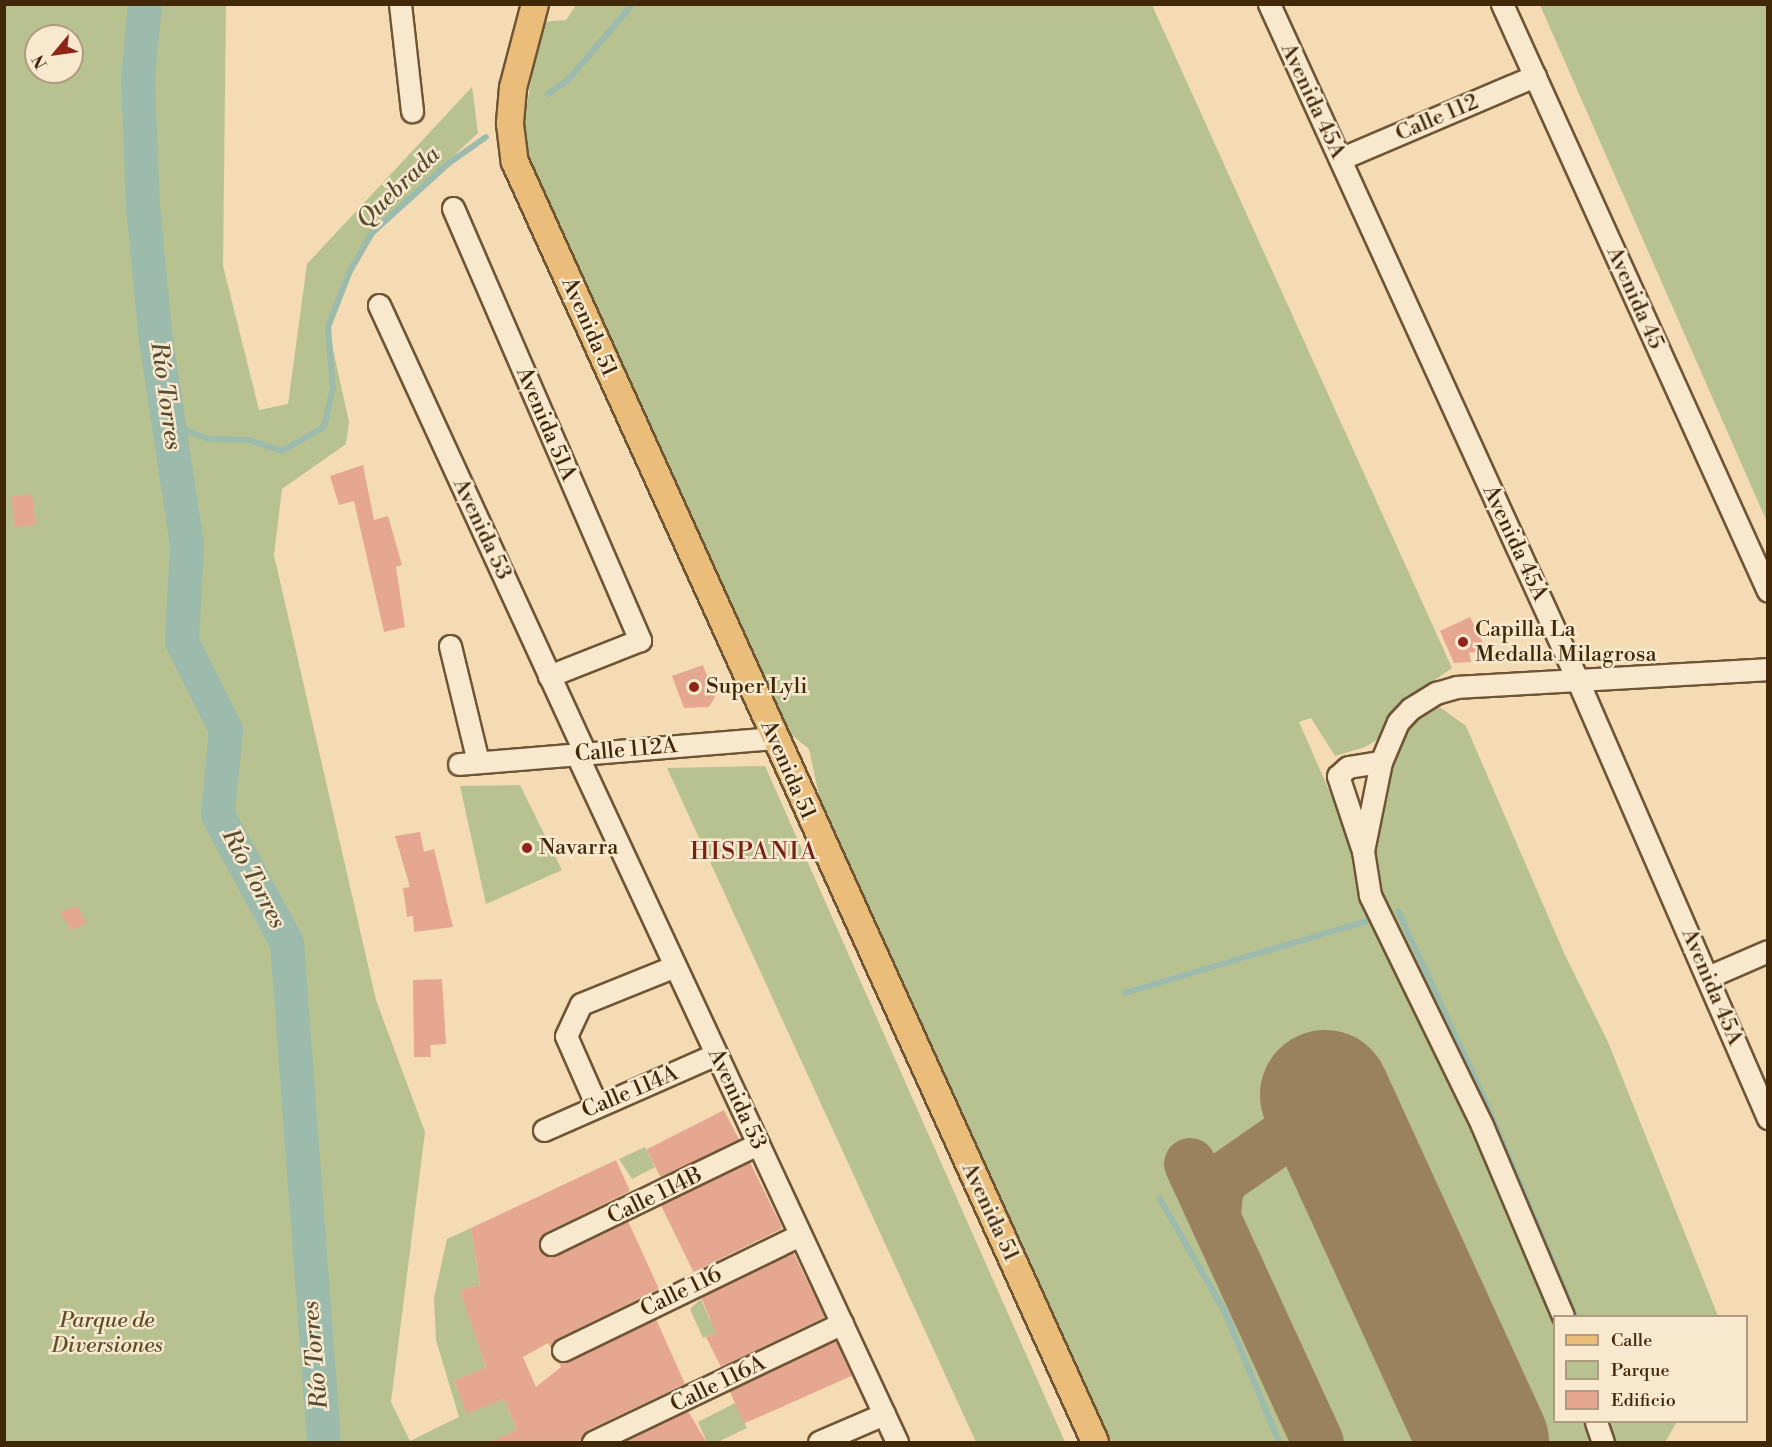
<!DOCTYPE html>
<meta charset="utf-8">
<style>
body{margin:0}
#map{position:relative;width:1772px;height:1447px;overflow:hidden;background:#f5dbb4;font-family:"Libre Bodoni",serif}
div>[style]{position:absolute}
.green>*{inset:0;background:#b8c190}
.stream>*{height:6px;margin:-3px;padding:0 3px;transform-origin:3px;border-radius:3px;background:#9cbbad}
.river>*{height:34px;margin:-17px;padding:0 17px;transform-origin:17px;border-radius:17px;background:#9cbbad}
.taxiway>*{height:52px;margin:-26px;padding:0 26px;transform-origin:26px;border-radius:26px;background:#9b825e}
.runway>*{height:130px;margin:-65px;padding:0 65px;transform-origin:65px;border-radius:65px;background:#9b825e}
.building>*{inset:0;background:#e5a790;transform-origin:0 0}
.roads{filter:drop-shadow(2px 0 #6e5534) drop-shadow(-2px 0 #6e5534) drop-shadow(0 2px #6e5534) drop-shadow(0 -2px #6e5534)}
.minor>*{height:21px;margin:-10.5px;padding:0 10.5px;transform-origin:10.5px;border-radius:10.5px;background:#f8e8ce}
.major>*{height:26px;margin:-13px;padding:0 13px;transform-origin:13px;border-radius:13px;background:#eabe7a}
.dots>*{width:16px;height:16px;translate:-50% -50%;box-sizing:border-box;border:3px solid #f8e8ce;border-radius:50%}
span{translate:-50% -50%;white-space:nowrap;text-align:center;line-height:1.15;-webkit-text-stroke:5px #f8e8ce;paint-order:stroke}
.street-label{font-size:22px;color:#412809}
.poi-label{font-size:22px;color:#412809}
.left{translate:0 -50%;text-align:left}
.park-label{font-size:22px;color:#5f4e2b;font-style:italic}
.water-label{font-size:24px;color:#584d32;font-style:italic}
.neighbourhood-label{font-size:24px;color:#7a1f14;letter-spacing:1.5px}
.frame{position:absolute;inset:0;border:6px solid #412809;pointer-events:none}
.legend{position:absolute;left:1553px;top:1315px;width:195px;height:108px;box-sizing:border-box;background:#f8e8ce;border:2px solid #af9b7f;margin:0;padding:8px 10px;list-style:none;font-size:18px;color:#412809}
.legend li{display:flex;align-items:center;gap:12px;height:30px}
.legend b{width:30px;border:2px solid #af9b7f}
.north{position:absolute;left:24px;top:24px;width:60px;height:60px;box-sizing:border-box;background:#f8e8ce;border:2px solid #af9b7f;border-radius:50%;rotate:241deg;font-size:16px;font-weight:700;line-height:24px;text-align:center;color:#412809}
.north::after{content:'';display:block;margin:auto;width:21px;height:27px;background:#8f2418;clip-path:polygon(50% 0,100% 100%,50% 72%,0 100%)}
</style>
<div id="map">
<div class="green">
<i style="clip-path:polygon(evenodd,4px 5px,226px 5px,223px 266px,259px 410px,288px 404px,307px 264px,472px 87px,478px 133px,372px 233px,350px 271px,328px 327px,349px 422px,346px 444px,282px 489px,274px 555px,376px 1000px,425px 1132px,391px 1402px,410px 1441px,459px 1417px,436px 1340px,434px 1298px,447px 1239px,471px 1228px,480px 1285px,461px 1290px,486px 1367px,454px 1382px,468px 1413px,504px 1399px,517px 1430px,509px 1434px,513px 1442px,5px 1442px,4px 5px,36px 36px,72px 36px,72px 72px,36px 72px,36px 36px)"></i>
<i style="clip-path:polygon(576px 5px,1152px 5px,1452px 668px,1412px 696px,1382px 737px,1365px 747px,1335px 756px,1311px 718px,1299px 722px,1477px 1128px,1554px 1316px,1554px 1422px,1591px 1422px,1597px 1442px,1532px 1442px,1362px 1068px,1301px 1097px,1212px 1170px,1205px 1149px,1174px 1162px,1301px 1442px,1112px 1442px,823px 814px,809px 749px,788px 732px,771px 707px,529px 166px,522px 134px,541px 22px,566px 20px)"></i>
<i style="clip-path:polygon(1540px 5px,1767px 5px,1767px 522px)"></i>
<i style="clip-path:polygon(1425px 707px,1441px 708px,1466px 726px,1564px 953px,1608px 1042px,1718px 1316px,1568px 1316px,1383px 916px,1369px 851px,1392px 743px)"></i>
<i style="clip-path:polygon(765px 766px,1065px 1442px,976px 1442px,667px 768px)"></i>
<i style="clip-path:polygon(520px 785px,562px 870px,486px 904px,460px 786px)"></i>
<i style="clip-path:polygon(1305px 1144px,1440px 1442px,1337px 1442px,1237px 1223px,1245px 1182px,1284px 1150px)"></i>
<i style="clip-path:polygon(645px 1147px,655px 1167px,632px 1179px,619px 1159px)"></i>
<i style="clip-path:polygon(701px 1299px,710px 1320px,717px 1316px,724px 1330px,703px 1338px,690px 1309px)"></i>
<i style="clip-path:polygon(735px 1403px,747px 1428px,718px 1442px,707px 1442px,698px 1422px)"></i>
<i style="clip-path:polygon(1601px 1422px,1677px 1422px,1665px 1442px,1608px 1442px)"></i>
</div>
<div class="stream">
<i style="left:548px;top:94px;width:24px;rotate:-35deg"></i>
<i style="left:568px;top:80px;width:100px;rotate:-49.5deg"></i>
<i style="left:169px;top:423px;width:42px;rotate:22.3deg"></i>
<i style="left:208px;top:439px;width:41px;rotate:1.4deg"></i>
<i style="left:249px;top:440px;width:35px;rotate:18deg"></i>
<i style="left:282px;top:451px;width:48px;rotate:-29.7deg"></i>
<i style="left:324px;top:427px;width:39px;rotate:-77deg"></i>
<i style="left:333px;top:389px;width:62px;rotate:-94.6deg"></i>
<i style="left:328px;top:327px;width:60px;rotate:-68.6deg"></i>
<i style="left:350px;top:271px;width:44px;rotate:-59.9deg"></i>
<i style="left:372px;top:233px;width:104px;rotate:-42.3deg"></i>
<i style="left:449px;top:163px;width:45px;rotate:-35.1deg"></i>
<i style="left:1398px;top:911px;width:206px;rotate:65.3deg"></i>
<i style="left:1484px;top:1098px;width:236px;rotate:67.3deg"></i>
<i style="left:1125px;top:993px;width:252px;rotate:-16.6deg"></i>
<i style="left:1160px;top:1199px;width:130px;rotate:60.1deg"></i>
<i style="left:1225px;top:1312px;width:141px;rotate:67.4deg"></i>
<i style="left:1607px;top:1422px;width:21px;rotate:71deg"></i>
</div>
<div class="river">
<i style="left:145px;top:4px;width:76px;rotate:95.3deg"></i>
<i style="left:138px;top:80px;width:126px;rotate:87.7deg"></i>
<i style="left:143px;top:206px;width:135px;rotate:84.5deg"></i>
<i style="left:156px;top:340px;width:208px;rotate:81.4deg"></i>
<i style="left:187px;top:546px;width:96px;rotate:93deg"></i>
<i style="left:182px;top:642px;width:98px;rotate:63.4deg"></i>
<i style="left:226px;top:730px;width:85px;rotate:95.4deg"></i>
<i style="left:218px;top:815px;width:145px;rotate:61.7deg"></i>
<i style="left:287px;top:943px;width:500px;rotate:85.76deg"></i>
</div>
<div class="taxiway">
<i style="left:1190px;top:1164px;width:306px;rotate:65.3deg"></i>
<i style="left:1215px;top:1215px;width:24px;rotate:-85deg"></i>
<i style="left:1217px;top:1191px;width:15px;rotate:-62deg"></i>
<i style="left:1224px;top:1178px;width:88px;rotate:-34.8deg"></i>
<i style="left:1296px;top:1128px;width:35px;rotate:10deg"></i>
<i style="left:1330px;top:1134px;width:31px;rotate:42deg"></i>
</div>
<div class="runway">
<i style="left:1325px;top:1095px;width:382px;rotate:65.4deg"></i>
</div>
<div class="building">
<i style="clip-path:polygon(363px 465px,374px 520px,388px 516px,402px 565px,396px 567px,405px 627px,384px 632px,354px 501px,339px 505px,330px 476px)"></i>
<i style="left:32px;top:494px;width:31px;height:21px;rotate:83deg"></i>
<i style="clip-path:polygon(1470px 617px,1488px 653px,1469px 652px,1471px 662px,1454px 663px,1440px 631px)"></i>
<i style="clip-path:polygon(703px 665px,715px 697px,709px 707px,684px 708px,672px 676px)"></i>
<i style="clip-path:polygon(420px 832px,424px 852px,434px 849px,453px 927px,414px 932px,413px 916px,407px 917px,403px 888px,410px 887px,395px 836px)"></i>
<i style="clip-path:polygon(78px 906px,86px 924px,71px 930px,60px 912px)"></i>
<i style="clip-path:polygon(442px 979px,446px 1044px,430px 1045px,431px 1057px,414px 1057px,413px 980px)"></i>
<i style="left:724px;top:1110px;width:33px;height:87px;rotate:63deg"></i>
<i style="clip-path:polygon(616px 1160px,630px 1191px,545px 1233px,539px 1249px,556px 1256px,628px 1221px,659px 1289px,557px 1339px,551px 1348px,548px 1343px,523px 1357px,536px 1387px,561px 1367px,558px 1361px,569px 1361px,656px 1319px,685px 1384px,588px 1430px,580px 1443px,488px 1443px,517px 1430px,504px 1399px,467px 1414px,454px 1381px,486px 1367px,460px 1290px,480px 1285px,471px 1228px)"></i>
<i style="left:750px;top:1162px;width:74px;height:99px;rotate:64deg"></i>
<i style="clip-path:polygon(793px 1252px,825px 1317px,721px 1367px,706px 1337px,716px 1333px,701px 1297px)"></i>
<i style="left:836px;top:1340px;width:39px;height:118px;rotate:66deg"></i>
<i style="clip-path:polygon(688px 1411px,707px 1443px,622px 1443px)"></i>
</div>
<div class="roads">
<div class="minor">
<i style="left:400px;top:4px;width:108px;rotate:83.6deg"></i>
<i style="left:1269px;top:4px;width:742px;rotate:65.47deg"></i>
<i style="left:1577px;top:679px;width:479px;rotate:66.5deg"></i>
<i style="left:1502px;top:4px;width:644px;rotate:65.62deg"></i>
<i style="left:1340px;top:159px;width:212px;rotate:-23.1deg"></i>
<i style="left:453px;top:208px;width:471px;rotate:66.6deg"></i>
<i style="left:640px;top:640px;width:98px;rotate:158.4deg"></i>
<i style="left:379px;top:305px;width:493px;rotate:65.3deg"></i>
<i style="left:450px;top:646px;width:119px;rotate:76.4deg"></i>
<i style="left:577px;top:755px;width:758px;rotate:65.02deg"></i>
<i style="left:459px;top:764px;width:315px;rotate:-4.7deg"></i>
<i style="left:1362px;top:848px;width:76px;rotate:-108.4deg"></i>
<i style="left:1338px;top:776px;width:13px;rotate:-42deg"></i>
<i style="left:1348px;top:767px;width:33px;rotate:-9deg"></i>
<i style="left:1708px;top:977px;width:65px;rotate:-23.4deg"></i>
<i style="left:596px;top:1104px;width:74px;rotate:-113.8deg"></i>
<i style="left:566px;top:1036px;width:35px;rotate:-65deg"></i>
<i style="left:581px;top:1004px;width:101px;rotate:-22deg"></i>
<i style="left:544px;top:1130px;width:188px;rotate:-23.8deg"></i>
<i style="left:551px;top:1244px;width:230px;rotate:-25.8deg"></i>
<i style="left:1563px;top:1316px;width:207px;rotate:-113deg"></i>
<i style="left:1482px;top:1125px;width:256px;rotate:-116deg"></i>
<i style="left:1370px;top:895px;width:45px;rotate:-99deg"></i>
<i style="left:1363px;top:851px;width:91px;rotate:-78.6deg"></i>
<i style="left:1381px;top:762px;width:43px;rotate:-67deg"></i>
<i style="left:1398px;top:722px;width:18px;rotate:-47deg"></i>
<i style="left:1410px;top:709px;width:31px;rotate:-32deg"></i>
<i style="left:1436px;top:693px;width:22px;rotate:-16deg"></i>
<i style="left:1457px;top:687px;width:312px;rotate:-3.3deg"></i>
<i style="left:563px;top:1350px;width:263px;rotate:-25.9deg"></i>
<i style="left:1596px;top:1422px;width:21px;rotate:71deg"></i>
<i style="left:593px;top:1442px;width:276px;rotate:-25.5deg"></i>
<i style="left:819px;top:1442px;width:71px;rotate:-23.3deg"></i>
</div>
<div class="major">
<i style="left:535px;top:4px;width:87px;rotate:104.7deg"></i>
<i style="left:513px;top:88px;width:36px;rotate:95deg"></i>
<i style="left:510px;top:124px;width:38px;rotate:83deg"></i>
<i style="left:515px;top:162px;width:1405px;rotate:65.62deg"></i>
</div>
</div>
<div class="dots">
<i style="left:1463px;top:642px;background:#8f2418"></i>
<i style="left:694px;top:687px;background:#8f2418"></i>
<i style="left:527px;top:848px;background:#8f2418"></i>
</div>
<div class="street-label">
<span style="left:1313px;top:101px;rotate:65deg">Avenida 45A</span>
<span style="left:1437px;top:118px;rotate:-23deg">Calle 112</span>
<span style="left:1635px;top:298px;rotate:66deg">Avenida 45</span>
<span style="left:589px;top:327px;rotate:66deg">Avenida 51</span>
<span style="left:546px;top:424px;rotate:67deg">Avenida 51A</span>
<span style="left:482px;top:529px;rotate:65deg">Avenida 53</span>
<span style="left:1515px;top:543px;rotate:65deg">Avenida 45A</span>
<span style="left:626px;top:750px;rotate:-5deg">Calle 112A</span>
<span style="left:788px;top:770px;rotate:66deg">Avenida 51</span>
<span style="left:1712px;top:987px;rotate:67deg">Avenida 45A</span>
<span style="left:630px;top:1092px;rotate:-23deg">Calle 114A</span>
<span style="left:737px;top:1099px;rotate:65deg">Avenida 53</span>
<span style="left:655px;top:1196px;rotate:-26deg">Calle 114B</span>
<span style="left:990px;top:1212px;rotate:65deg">Avenida 51</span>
<span style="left:681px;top:1292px;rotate:-26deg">Calle 116</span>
<span style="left:718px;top:1384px;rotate:-26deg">Calle 116A</span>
</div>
<div class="poi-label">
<span class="left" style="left:1475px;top:642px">Capilla La<br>Medalla Milagrosa</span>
<span class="left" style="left:706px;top:687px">Super Lyli</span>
<span class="left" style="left:539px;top:848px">Navarra</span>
</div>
<div class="park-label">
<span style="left:107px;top:1333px">Parque de<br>Diversiones</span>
</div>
<div class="water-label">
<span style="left:399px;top:188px;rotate:-44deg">Quebrada</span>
<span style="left:165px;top:396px;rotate:82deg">Río Torres</span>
<span style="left:253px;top:879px;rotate:62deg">Río Torres</span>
<span style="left:316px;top:1355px;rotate:-95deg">Río Torres</span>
</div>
<div class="neighbourhood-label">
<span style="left:754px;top:853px">HISPANIA</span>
</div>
<div class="frame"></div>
<ul class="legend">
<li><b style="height:8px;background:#eabe7a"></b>Calle</li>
<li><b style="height:16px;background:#b8c190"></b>Parque</li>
<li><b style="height:16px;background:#e5a790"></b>Edificio</li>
</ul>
<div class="north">N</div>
</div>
